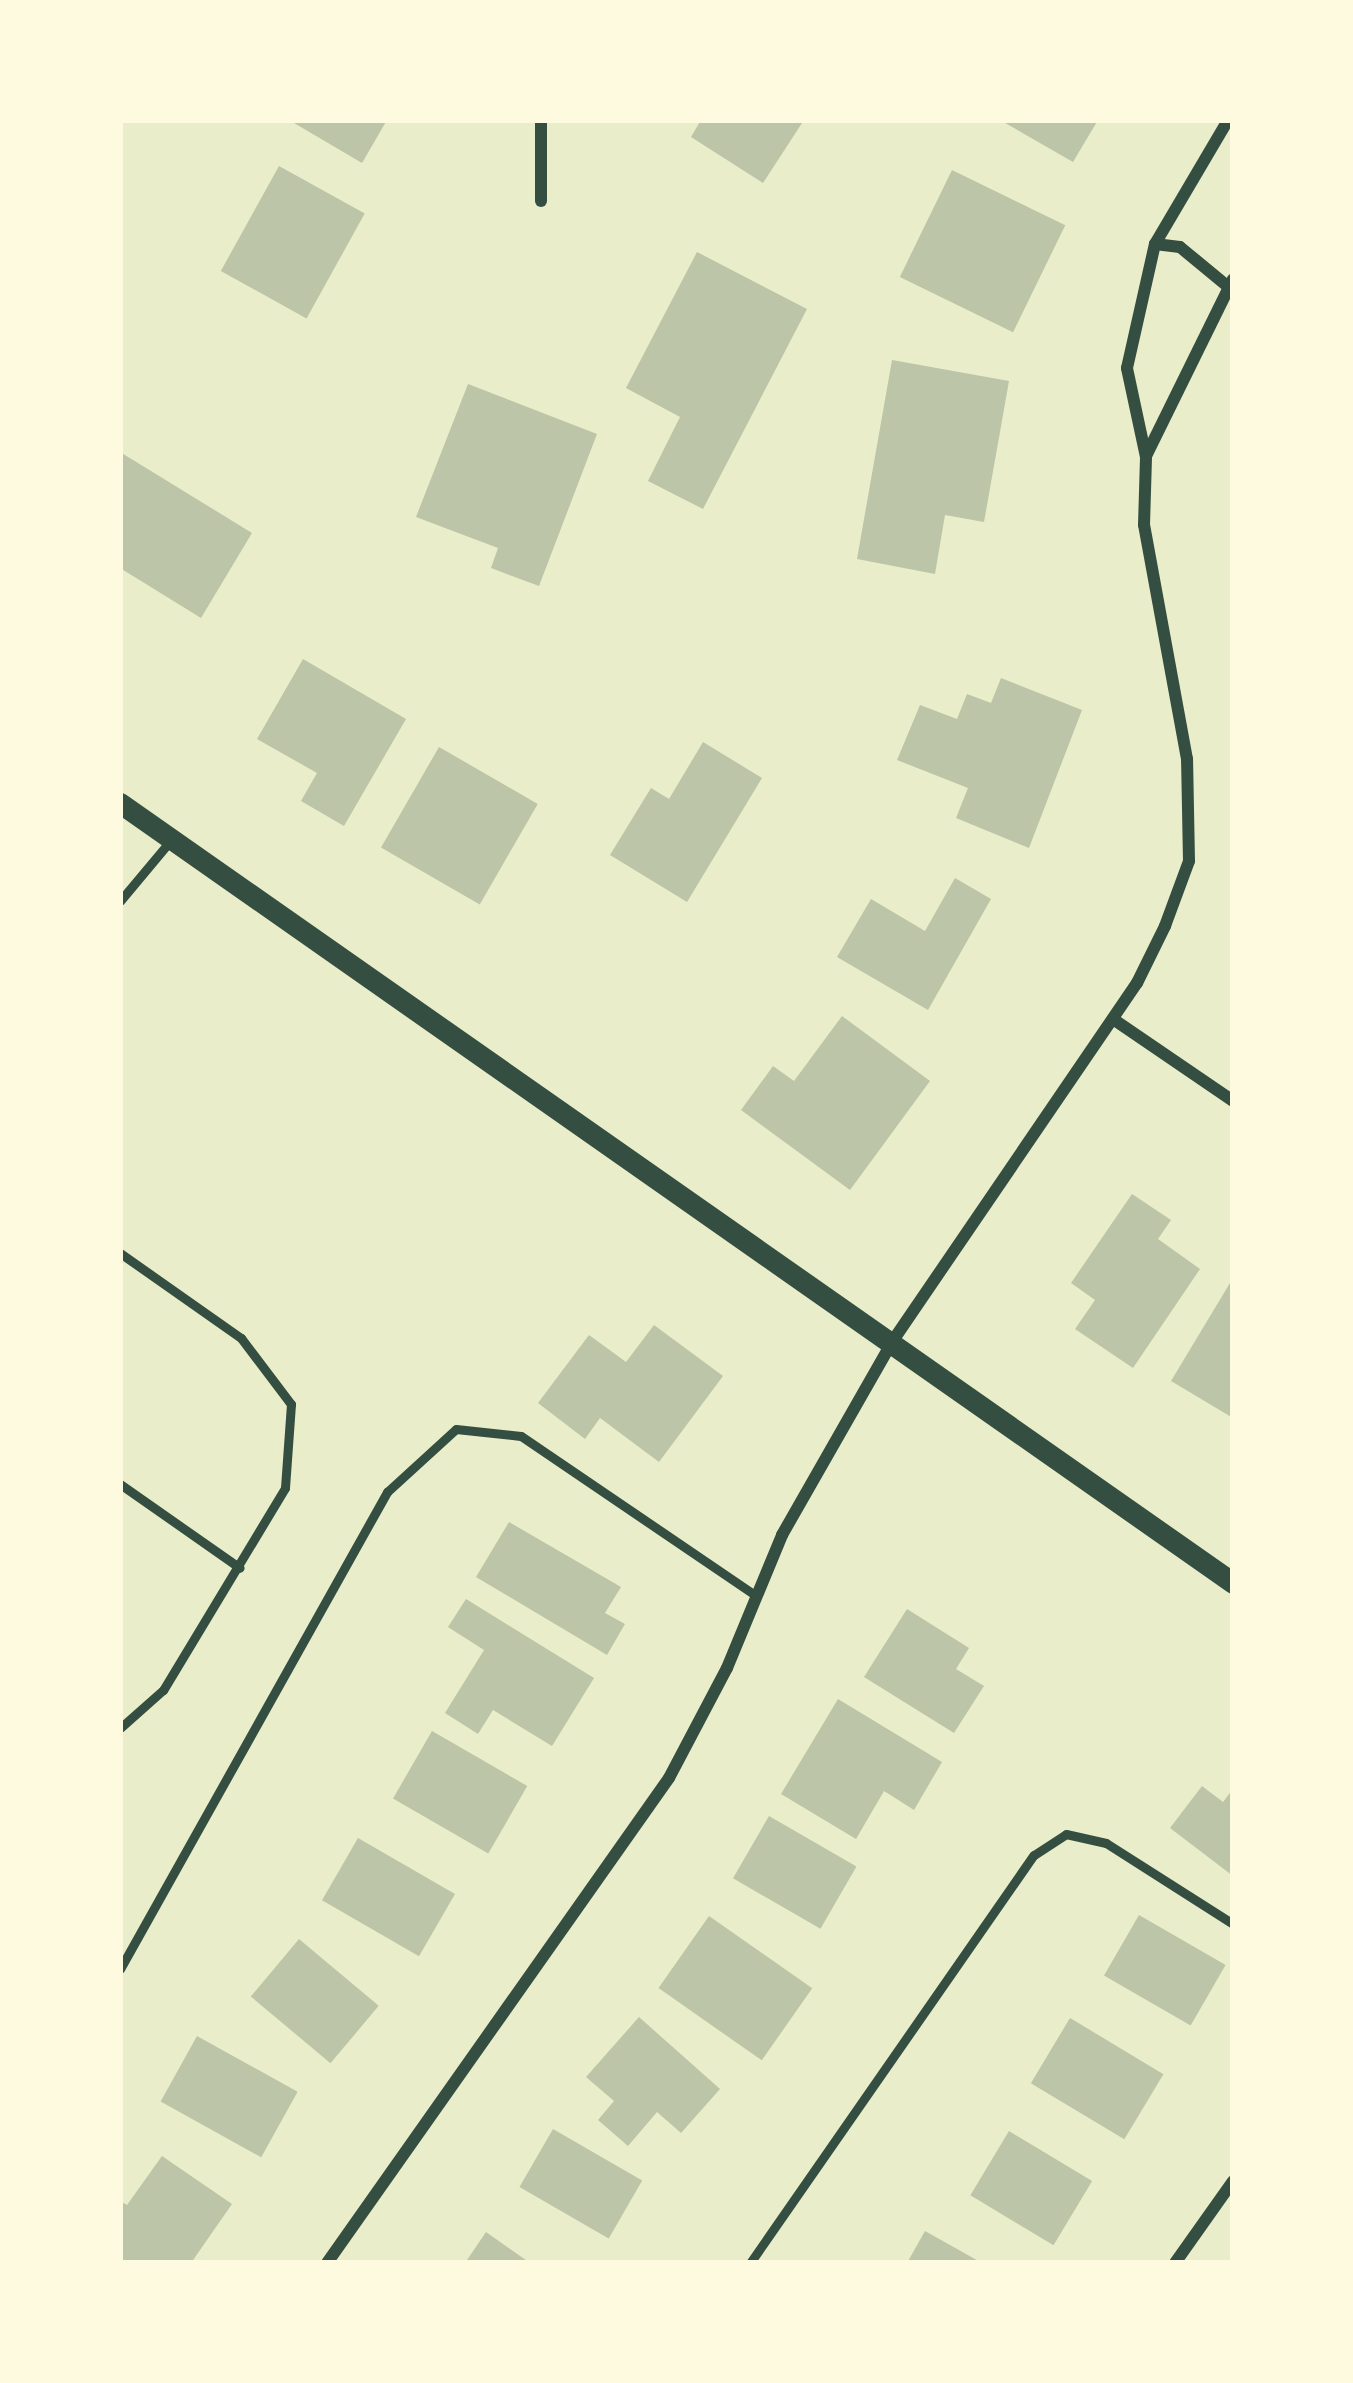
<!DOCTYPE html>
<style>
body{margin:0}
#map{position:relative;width:1353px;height:2383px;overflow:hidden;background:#e9edc9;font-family:Overpass,sans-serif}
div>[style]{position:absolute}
.building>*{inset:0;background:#bcc5a7;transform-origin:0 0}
.service>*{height:9px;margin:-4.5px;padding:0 4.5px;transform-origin:4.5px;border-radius:4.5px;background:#344e41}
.minor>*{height:12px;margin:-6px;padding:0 6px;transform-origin:6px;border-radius:6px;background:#344e41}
.tertiary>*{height:21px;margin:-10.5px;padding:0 10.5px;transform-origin:10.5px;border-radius:10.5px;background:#344e41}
span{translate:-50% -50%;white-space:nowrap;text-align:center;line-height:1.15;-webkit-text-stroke:9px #fefae0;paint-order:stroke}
.frame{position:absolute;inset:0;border:123px solid #fefae0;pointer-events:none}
</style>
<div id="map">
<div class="building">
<i style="clip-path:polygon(289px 120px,387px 120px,362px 163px)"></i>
<i style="clip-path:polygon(701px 120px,804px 120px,763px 183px,691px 137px)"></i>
<i style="clip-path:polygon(1000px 120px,1098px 120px,1073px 162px)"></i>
<i style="left:279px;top:166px;width:98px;height:120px;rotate:29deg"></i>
<i style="left:952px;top:170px;width:126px;height:119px;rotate:26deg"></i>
<i style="clip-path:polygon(697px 252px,807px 309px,703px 509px,648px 481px,680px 417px,626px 388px)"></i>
<i style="clip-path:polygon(892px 360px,1009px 381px,984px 522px,945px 515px,935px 574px,857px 559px)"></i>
<i style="clip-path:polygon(468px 384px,597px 434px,539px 586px,491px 568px,498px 548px,416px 517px)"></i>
<i style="clip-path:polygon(120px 452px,252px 533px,201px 618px,120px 568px)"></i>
<i style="clip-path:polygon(303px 659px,406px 719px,344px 826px,301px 801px,317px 773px,257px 739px)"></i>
<i style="clip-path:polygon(1001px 678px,1082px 710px,1029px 848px,956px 818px,968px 788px,897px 760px,920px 705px,957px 719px,967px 694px,991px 703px)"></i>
<i style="clip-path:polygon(703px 742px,762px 778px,687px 902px,610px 855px,651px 788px,669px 799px)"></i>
<i style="left:439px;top:747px;width:114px;height:116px;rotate:30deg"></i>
<i style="clip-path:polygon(955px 878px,991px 899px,928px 1010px,837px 957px,871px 899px,925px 931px)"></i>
<i style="clip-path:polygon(842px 1016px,930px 1081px,850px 1190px,741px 1110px,773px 1066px,794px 1081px)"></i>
<i style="clip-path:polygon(1132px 1194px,1171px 1220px,1158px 1239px,1200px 1269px,1133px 1368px,1075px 1329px,1095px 1300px,1071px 1283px)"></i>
<i style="clip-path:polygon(1233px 1278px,1233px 1418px,1171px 1381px)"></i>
<i style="clip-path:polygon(654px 1325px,723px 1376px,659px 1462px,600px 1418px,585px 1439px,538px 1403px,589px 1335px,626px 1362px)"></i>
<i style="clip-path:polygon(509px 1522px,621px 1587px,605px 1613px,625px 1624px,607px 1655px,476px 1577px)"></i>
<i style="clip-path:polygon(466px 1599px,594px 1678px,552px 1746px,493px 1710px,478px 1734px,445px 1713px,484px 1650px,448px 1627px)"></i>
<i style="clip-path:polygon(907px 1609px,969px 1648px,956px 1669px,984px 1686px,954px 1733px,864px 1677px)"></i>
<i style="clip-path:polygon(838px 1699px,942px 1762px,914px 1810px,884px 1791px,856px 1839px,781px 1794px)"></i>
<i style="left:432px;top:1731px;width:110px;height:78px;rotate:30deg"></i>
<i style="clip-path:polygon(1202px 1786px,1223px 1802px,1233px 1789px,1233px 1876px,1170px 1828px)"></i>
<i style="left:769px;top:1816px;width:101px;height:72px;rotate:30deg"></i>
<i style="left:358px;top:1838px;width:112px;height:72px;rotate:30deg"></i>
<i style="left:1139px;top:1915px;width:100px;height:70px;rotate:30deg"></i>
<i style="left:709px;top:1916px;width:126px;height:88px;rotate:35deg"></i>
<i style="left:299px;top:1939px;width:104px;height:75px;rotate:40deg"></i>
<i style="clip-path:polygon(639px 2017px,720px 2089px,681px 2133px,657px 2112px,628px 2146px,598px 2120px,614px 2101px,586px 2077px)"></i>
<i style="left:1070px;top:2018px;width:109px;height:76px;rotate:31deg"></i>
<i style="left:197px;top:2036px;width:115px;height:75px;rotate:29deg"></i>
<i style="left:553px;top:2129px;width:103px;height:67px;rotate:30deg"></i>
<i style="left:1009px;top:2131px;width:97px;height:75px;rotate:31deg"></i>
<i style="clip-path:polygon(162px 2156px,232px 2204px,191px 2263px,120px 2263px,120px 2201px,127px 2205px)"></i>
<i style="clip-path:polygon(925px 2231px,982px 2263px,907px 2263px)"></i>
<i style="clip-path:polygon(486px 2232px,530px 2263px,465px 2263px)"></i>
</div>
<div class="service">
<i style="left:120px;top:901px;width:80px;rotate:-50.1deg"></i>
<i style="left:120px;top:1253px;width:148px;rotate:35.1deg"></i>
<i style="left:241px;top:1338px;width:83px;rotate:52.9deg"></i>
<i style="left:291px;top:1404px;width:84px;rotate:94.1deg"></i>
<i style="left:285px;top:1488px;width:236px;rotate:121.1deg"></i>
<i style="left:163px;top:1690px;width:57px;rotate:138.5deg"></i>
<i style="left:120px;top:1484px;width:146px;rotate:35deg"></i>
<i style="left:120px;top:1969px;width:547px;rotate:-60.76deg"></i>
<i style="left:387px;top:1492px;width:93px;rotate:-42.4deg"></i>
<i style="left:456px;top:1429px;width:65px;rotate:6.1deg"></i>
<i style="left:521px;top:1436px;width:284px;rotate:34.2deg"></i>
<i style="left:750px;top:2263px;width:497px;rotate:-55.2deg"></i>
<i style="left:1034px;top:1855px;width:38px;rotate:-33deg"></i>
<i style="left:1066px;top:1834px;width:41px;rotate:12.7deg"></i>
<i style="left:1106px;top:1843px;width:151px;rotate:32.5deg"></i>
</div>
<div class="minor">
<i style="left:541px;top:120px;width:81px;rotate:90deg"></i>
<i style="left:1155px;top:244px;width:25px;rotate:7deg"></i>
<i style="left:1180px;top:247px;width:67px;rotate:39.6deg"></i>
<i style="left:1146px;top:456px;width:197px;rotate:-63.8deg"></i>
<i style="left:1113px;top:1019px;width:145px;rotate:34.3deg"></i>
<i style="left:327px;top:2263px;width:593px;rotate:-54.81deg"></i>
<i style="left:669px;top:1778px;width:124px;rotate:-62.2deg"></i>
<i style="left:727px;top:1668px;width:144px;rotate:-67.5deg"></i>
<i style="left:782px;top:1535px;width:222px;rotate:-60.3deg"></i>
<i style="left:892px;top:1342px;width:435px;rotate:-55.7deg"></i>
<i style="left:1137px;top:983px;width:64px;rotate:-63.8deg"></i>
<i style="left:1165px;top:926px;width:69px;rotate:-69.7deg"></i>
<i style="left:1189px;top:861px;width:102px;rotate:-91.1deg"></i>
<i style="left:1187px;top:759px;width:238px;rotate:-100.4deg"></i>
<i style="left:1144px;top:525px;width:68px;rotate:-88.3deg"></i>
<i style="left:1146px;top:457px;width:91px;rotate:-102.1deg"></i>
<i style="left:1127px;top:368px;width:127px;rotate:-77.3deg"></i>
<i style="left:1155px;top:244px;width:144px;rotate:-59.5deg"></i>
<i style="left:1175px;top:2263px;width:100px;rotate:-54.7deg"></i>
</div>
<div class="tertiary">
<i style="left:120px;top:803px;width:1359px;rotate:35.02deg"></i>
</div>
<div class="frame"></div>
</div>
